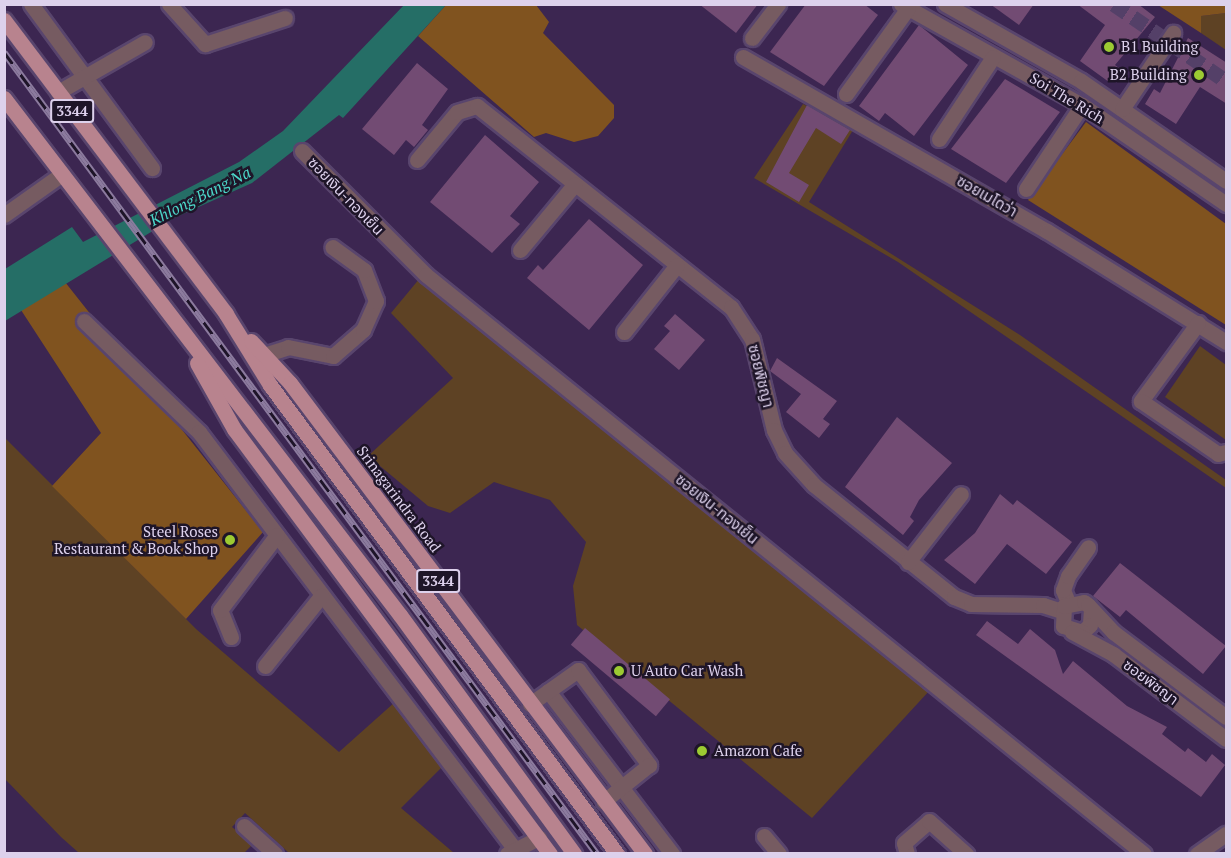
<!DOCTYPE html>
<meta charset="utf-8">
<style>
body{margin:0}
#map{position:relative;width:1231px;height:858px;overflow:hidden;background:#3c2651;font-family:"PT Serif","Noto Sans Thai",serif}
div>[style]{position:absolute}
.green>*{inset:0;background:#5e4224}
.forest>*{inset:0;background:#80531f}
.water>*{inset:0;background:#256e66}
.building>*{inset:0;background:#724b73;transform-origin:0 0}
.minor-tunnel>*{height:15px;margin-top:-7.5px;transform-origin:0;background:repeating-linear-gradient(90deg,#544068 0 15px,transparent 0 23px)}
.roads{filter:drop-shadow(2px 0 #59456d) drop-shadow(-2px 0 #59456d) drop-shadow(0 2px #59456d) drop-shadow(0 -2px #59456d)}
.minor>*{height:15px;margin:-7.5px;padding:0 7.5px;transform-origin:7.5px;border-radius:7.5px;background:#765b61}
.major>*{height:15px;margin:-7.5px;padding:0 7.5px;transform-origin:7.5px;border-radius:7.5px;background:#b8838e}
.rail>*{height:7px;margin-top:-3.5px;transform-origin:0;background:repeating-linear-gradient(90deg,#1e1528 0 14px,#8c7b9e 0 28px);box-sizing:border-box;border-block:2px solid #8c7b9e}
.dots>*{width:16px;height:16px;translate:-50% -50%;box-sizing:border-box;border:3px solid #1e1528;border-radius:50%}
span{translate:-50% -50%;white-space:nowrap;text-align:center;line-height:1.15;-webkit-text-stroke:5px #1e1528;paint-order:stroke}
.shield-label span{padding:2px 4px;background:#1e1528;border:2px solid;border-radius:4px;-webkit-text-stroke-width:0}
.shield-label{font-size:14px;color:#ddd1ec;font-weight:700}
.poi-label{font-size:15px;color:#ddd1ec}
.left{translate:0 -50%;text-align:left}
.right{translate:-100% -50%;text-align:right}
.street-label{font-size:15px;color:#ddd1ec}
.water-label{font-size:16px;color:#4cd7c9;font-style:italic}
.frame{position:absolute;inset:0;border:6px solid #ddd1ec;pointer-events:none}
</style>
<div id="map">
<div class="green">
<i style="clip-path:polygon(1226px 13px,1226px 50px,1201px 33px,1201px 16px)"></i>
<i style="clip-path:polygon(803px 104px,853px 130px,809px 202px,1020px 335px,1226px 480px,1226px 488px,898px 262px,754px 178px)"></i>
<i style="clip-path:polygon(420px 278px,930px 690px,812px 818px,577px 625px,573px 586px,586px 542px,550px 500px,494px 482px,450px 513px,428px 506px,368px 456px,453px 378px,391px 313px)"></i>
<i style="clip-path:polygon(1200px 346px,1226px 365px,1226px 440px,1165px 397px)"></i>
<i style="clip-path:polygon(4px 437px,196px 629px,339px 752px,395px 702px,444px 765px,401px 808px,454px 853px,289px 853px,245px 813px,232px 827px,253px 844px,244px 853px,79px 853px,61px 837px,5px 779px)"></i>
</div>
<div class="forest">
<i style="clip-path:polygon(446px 5px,536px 5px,549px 22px,543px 33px,614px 105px,614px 118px,598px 136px,574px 142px,546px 133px,534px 137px,418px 36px)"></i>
<i style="clip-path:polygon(1158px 5px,1226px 5px,1226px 13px,1201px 16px,1201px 33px)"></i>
<i style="clip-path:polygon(1086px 122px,1226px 224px,1226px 325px,1028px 200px)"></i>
<i style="clip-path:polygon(65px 282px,263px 532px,186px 619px,52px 486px,101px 433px,21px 310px)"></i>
</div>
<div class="water">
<i style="clip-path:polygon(404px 5px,446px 5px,343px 118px,339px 115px,252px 183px,174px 218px,5px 321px,5px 269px,72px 227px,83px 242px,239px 162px,283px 131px)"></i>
</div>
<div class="building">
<i style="clip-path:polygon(699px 4px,758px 4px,736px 33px)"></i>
<i style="clip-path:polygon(806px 4px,864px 4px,878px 15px,824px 86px,770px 52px)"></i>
<i style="clip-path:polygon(990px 4px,1034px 4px,1019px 25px)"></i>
<i style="clip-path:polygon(1077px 4px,1138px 4px,1155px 17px,1115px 65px,1119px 68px,1109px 82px,1080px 61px,1105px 25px)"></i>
<i style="clip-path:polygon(919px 25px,968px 65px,914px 136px,885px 113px,879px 121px,859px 106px)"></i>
<i style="clip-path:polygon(1188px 38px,1227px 63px,1227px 104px,1200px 87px,1176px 124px,1145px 104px,1154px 89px,1160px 93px)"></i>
<i style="clip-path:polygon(417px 63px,448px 89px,422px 125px,428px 130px,414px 147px,406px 140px,394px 155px,362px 129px)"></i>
<i style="clip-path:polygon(1005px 79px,1060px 112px,1006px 183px,951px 149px)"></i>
<i style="clip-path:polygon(807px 105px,850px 130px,841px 144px,816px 128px,789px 173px,809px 185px,799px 202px,766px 182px)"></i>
<i style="clip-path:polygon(485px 135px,539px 182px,510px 216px,520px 224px,492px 253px,430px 202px)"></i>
<i style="clip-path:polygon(589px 219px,643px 265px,589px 330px,527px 278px,538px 265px,543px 270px)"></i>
<i style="clip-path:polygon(675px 314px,705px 340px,679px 370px,654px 349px,670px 331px,664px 326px)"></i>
<i style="clip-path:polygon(777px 358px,837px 401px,823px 419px,830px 424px,819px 438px,786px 412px,801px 394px,770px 371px)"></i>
<i style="clip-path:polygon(897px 417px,952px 463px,919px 500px,910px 517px,914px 521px,903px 535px,845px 487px)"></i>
<i style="clip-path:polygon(1000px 494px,1013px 505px,1017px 500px,1072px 542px,1046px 574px,1007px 544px,975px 584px,944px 560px,975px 533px)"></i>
<i style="clip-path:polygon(1120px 563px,1226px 646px,1203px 674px,1126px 610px,1120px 617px,1093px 596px)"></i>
<i style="clip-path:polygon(987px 621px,1018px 644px,1030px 629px,1055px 650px,1063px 674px,1073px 661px,1127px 706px,1167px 727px,1162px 734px,1185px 752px,1188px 748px,1206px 762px,1212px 754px,1225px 765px,1201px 797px,976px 635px)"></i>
<i style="left:585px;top:628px;width:111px;height:22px;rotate:40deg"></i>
</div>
<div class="minor-tunnel">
<i style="left:1114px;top:4px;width:136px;rotate:34.5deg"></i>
</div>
<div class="roads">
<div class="minor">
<i style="left:31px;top:4px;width:204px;rotate:53.6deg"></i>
<i style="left:169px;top:4px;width:54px;rotate:48deg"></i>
<i style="left:205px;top:44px;width:84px;rotate:-18deg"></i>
<i style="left:901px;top:4px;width:207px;rotate:29.2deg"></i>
<i style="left:1082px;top:105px;width:175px;rotate:34.5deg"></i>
<i style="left:945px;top:4px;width:156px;rotate:29.5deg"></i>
<i style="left:1081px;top:81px;width:176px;rotate:34.6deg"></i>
<i style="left:752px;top:38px;width:43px;rotate:-52.6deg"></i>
<i style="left:743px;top:57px;width:350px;rotate:29.8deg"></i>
<i style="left:1047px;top:231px;width:211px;rotate:31.8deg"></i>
<i style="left:58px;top:92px;width:100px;rotate:-29.9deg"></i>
<i style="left:846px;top:94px;width:106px;rotate:-54.2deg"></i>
<i style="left:1122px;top:109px;width:92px;rotate:-56.1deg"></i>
<i style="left:939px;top:139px;width:98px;rotate:-56.6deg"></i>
<i style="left:302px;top:151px;width:175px;rotate:45deg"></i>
<i style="left:426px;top:275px;width:922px;rotate:38.88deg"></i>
<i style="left:417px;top:160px;width:62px;rotate:-50.2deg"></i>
<i style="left:457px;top:112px;width:21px;rotate:-17deg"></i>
<i style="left:477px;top:106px;width:324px;rotate:38.4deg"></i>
<i style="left:731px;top:307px;width:38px;rotate:57deg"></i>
<i style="left:752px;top:339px;width:94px;rotate:76.4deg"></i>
<i style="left:774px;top:430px;width:25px;rotate:64deg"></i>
<i style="left:785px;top:453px;width:43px;rotate:47.8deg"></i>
<i style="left:814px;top:485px;width:179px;rotate:38.7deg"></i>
<i style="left:954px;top:597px;width:18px;rotate:22deg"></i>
<i style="left:971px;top:604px;width:72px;rotate:0.8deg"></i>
<i style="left:1043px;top:605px;width:19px;rotate:18deg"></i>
<i style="left:1026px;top:189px;width:101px;rotate:-56.3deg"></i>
<i style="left:4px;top:215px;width:71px;rotate:-35.3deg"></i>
<i style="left:520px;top:250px;width:85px;rotate:-50.3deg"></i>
<i style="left:84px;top:321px;width:160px;rotate:44deg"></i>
<i style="left:199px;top:432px;width:522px;rotate:52.87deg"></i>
<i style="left:1198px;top:323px;width:97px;rotate:126.2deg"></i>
<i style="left:1141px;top:401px;width:93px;rotate:34.5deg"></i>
<i style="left:1218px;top:454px;width:8px;rotate:-14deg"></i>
<i style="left:624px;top:332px;width:85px;rotate:-51.7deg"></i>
<i style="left:264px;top:355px;width:25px;rotate:-18deg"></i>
<i style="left:288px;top:347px;width:46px;rotate:11.3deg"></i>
<i style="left:333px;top:356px;width:40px;rotate:-41deg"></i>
<i style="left:363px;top:330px;width:32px;rotate:-66deg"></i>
<i style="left:376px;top:301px;width:33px;rotate:-111deg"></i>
<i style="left:364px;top:270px;width:39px;rotate:-144deg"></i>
<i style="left:908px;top:562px;width:86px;rotate:-52.1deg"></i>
<i style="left:1068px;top:602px;width:13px;rotate:-113deg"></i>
<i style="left:1063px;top:590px;width:15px;rotate:-70deg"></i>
<i style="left:1068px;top:576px;width:35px;rotate:-55deg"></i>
<i style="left:1091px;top:609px;width:16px;rotate:94deg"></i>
<i style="left:1090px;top:625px;width:11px;rotate:139deg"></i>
<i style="left:1082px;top:632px;width:20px;rotate:-162deg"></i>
<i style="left:1063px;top:626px;width:20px;rotate:-87deg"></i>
<i style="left:1064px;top:606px;width:20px;rotate:-11deg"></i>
<i style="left:1084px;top:602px;width:5px;rotate:37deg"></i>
<i style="left:1088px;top:605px;width:37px;rotate:47deg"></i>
<i style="left:1113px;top:632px;width:141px;rotate:37deg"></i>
<i style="left:1072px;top:632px;width:47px;rotate:28.2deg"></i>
<i style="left:1113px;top:654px;width:141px;rotate:37deg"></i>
<i style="left:231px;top:637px;width:29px;rotate:-112deg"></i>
<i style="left:220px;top:610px;width:94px;rotate:-52.8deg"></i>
<i style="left:265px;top:666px;width:90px;rotate:-51.3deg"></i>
<i style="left:548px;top:691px;width:205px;rotate:52.7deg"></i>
<i style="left:530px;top:704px;width:59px;rotate:-35.3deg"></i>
<i style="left:578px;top:670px;width:119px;rotate:53.2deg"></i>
<i style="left:649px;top:765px;width:58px;rotate:141.3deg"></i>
<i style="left:244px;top:826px;width:42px;rotate:42.1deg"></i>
<i style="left:764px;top:836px;width:23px;rotate:50deg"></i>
<i style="left:507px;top:854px;width:36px;rotate:-27deg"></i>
<i style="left:907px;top:854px;width:11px;rotate:-105deg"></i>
<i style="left:904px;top:843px;width:33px;rotate:-41deg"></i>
<i style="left:929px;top:821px;width:50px;rotate:41.7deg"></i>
<i style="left:1197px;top:854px;width:35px;rotate:-35deg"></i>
</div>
<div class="major">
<i style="left:4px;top:20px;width:368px;rotate:52.9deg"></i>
<i style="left:226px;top:314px;width:84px;rotate:58.2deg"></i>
<i style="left:270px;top:385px;width:583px;rotate:53.5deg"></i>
<i style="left:4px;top:98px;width:651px;rotate:52.55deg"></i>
<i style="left:400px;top:615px;width:296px;rotate:53.9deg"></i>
<i style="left:251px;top:341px;width:57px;rotate:47.1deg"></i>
<i style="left:290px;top:383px;width:590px;rotate:52.99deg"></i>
<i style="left:197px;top:363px;width:76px;rotate:60.7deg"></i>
<i style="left:234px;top:429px;width:530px;rotate:53.37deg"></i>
</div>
</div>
<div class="rail">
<i style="left:4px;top:52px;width:997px;rotate:53.52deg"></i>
</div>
<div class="dots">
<i style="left:1109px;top:47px;background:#9cca32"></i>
<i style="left:1199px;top:75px;background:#9cca32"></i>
<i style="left:230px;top:540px;background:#9cca32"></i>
<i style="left:619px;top:671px;background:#9cca32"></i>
<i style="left:702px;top:751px;background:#9cca32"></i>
</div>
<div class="shield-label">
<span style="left:72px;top:111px">3344</span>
<span style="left:438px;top:581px">3344</span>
</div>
<div class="poi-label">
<span class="left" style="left:1121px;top:47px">B1 Building</span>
<span class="right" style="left:1187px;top:75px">B2 Building</span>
<span class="right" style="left:218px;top:540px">Steel Roses<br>Restaurant &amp; Book Shop</span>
<span class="left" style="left:631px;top:671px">U Auto Car Wash</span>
<span class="left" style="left:714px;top:751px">Amazon Cafe</span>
</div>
<div class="street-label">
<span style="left:1067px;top:98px;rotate:31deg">Soi The Rich</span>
<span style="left:346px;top:196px;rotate:46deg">ซอยเงิน-ทองเย็น</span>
<span style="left:987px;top:196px;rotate:30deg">ซอยเมโดว่า</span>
<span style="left:761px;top:376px;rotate:76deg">ซอยพิชญา</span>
<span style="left:399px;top:499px;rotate:53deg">Srinagarindra Road</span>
<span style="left:717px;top:509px;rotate:39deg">ซอยเงิน-ทองเย็น</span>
<span style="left:1151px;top:682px;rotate:37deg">ซอยพิชญา</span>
</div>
<div class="water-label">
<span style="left:200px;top:196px;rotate:-27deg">Khlong Bang Na</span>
</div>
<div class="frame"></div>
</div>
